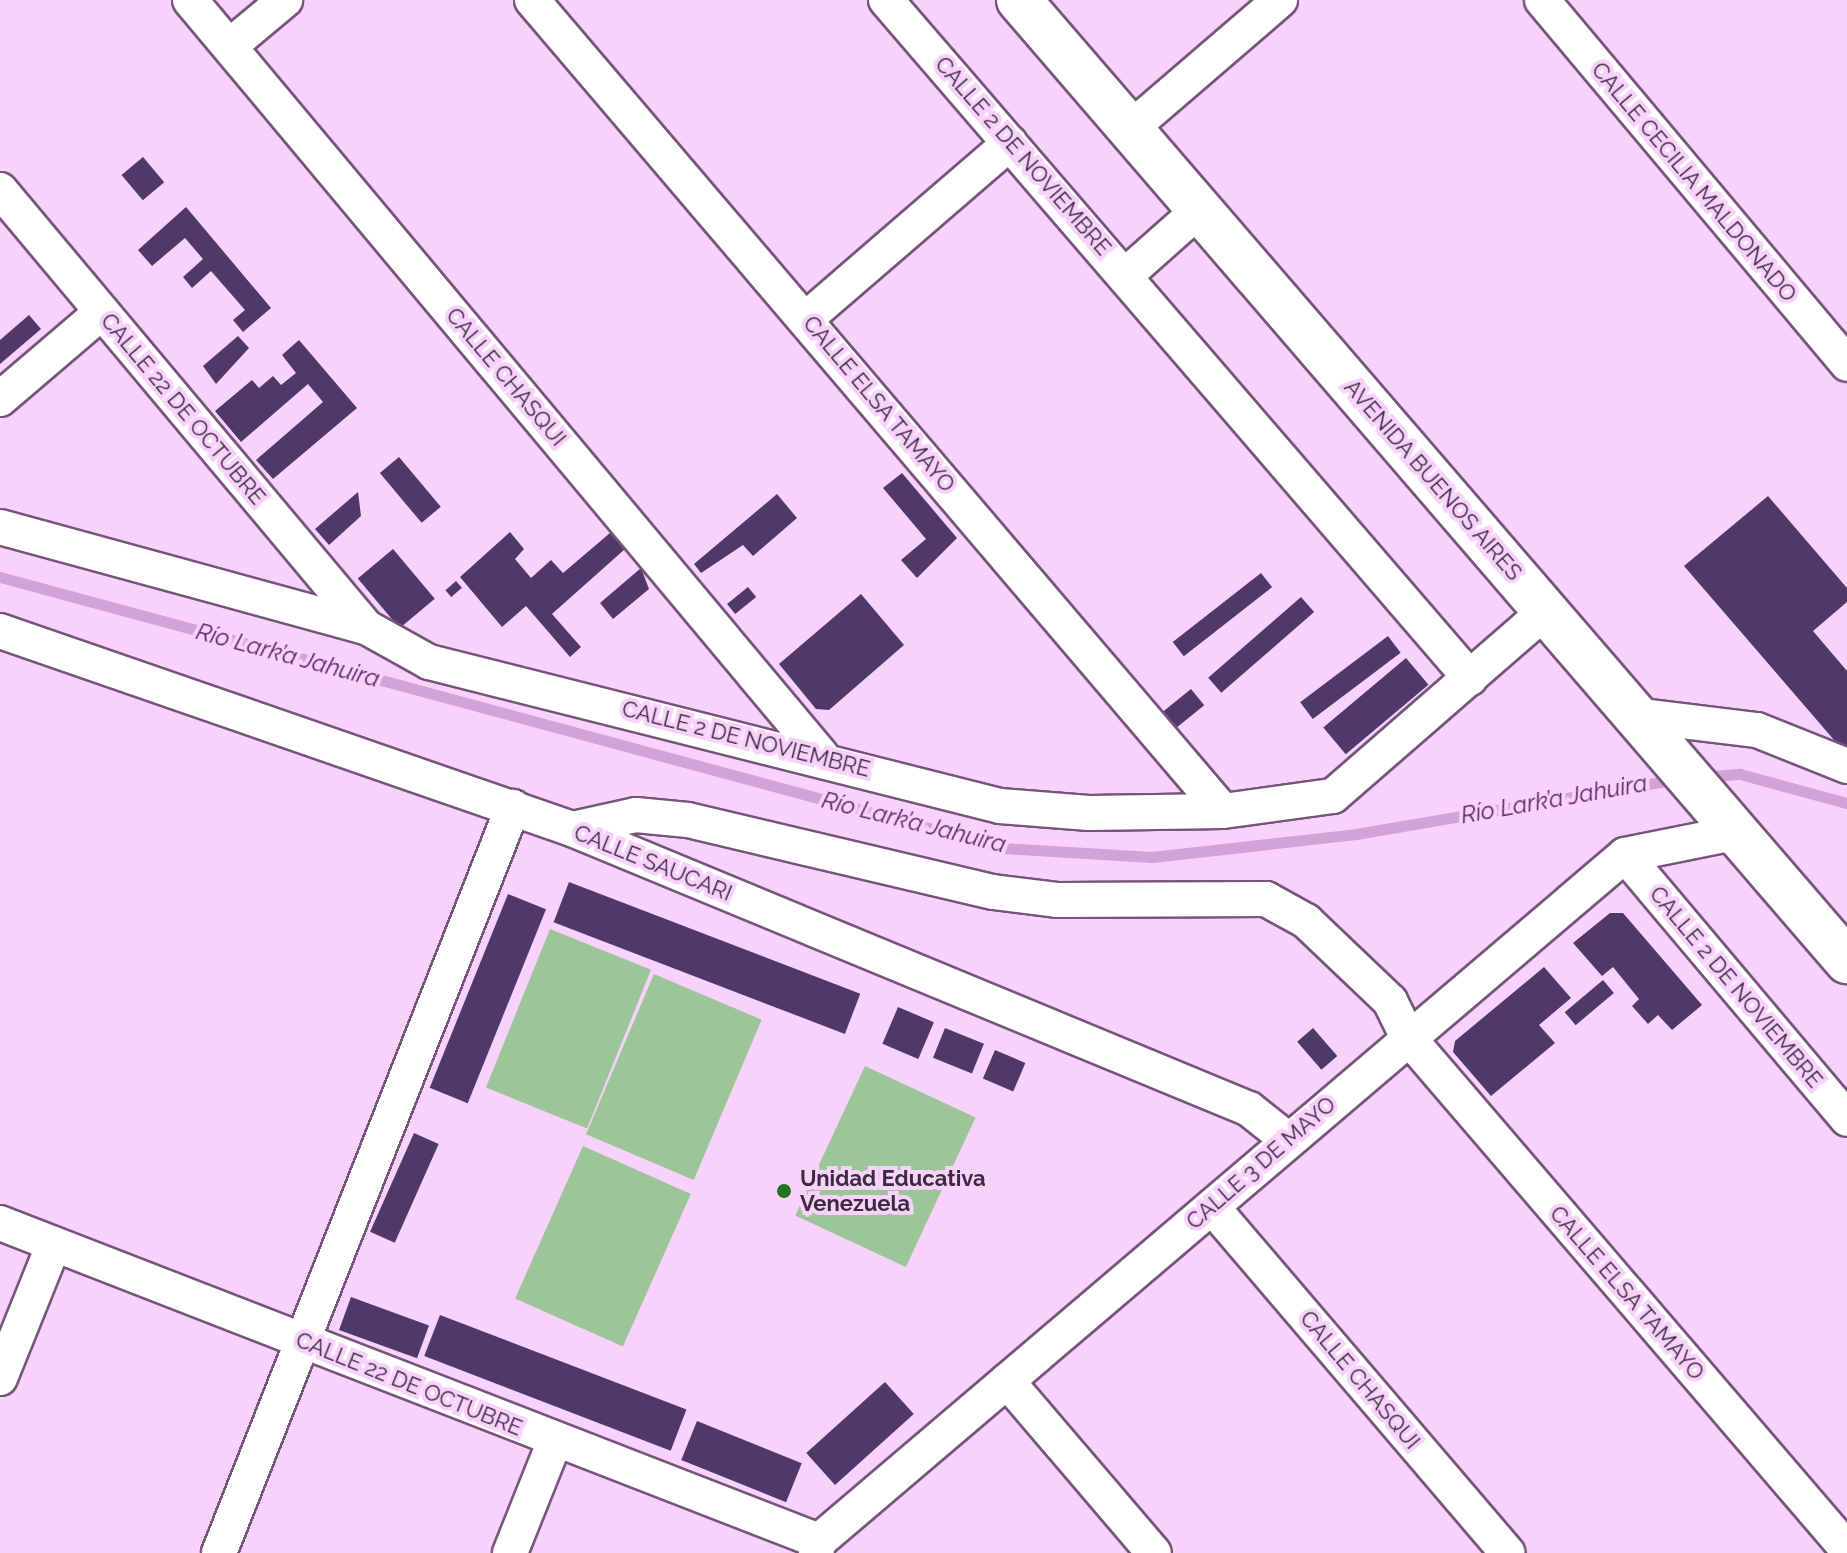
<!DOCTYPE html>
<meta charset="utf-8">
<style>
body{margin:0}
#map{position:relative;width:1847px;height:1553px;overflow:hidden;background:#f8d1fc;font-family:Raleway,sans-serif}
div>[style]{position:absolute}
.green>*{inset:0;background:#9cc698;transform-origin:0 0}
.stream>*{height:11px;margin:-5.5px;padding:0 5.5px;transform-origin:5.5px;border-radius:5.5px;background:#d0a4d5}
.building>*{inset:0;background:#4e396a;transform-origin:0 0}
.roads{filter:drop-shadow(2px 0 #76557b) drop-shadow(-2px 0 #76557b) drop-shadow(0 2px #76557b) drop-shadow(0 -2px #76557b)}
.street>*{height:34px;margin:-17px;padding:0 17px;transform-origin:17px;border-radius:17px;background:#fff}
.highway>*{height:44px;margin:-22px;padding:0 22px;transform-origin:22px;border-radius:22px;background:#fff}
.dots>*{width:22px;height:22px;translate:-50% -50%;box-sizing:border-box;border:4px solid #f8d1fc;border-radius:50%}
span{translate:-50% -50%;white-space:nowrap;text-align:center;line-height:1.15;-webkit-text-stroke:8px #f8d1fc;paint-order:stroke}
.street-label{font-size:22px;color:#3b2c3d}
.poi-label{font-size:22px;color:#3b2c3d;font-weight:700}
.left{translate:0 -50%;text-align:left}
.water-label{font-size:24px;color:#5a2561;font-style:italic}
</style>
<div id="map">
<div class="green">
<i style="left:550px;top:929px;width:109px;height:171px;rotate:22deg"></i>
<i style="left:654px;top:974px;width:117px;height:174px;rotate:23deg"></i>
<i style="left:865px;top:1066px;width:122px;height:165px;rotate:25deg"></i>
<i style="left:583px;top:1146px;width:118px;height:167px;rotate:24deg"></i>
</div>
<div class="stream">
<i style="left:0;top:577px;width:1039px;rotate:15.12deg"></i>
<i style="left:1003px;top:848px;width:149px;rotate:3.5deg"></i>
<i style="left:1152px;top:857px;width:205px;rotate:-6.4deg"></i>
<i style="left:1356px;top:834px;width:326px;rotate:-9.7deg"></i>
<i style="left:1702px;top:777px;width:38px;rotate:-5deg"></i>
<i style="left:1740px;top:774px;width:111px;rotate:15.2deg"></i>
</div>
<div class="building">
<i style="left:143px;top:157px;width:33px;height:28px;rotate:50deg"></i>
<i style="clip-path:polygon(186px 207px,271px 308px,243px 332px,233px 320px,245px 310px,211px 271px,192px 288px,183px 277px,203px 259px,185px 238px,152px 266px,138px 250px)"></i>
<i style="clip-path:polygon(29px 315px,41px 329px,0 364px,0 340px)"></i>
<i style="clip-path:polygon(238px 336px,249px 348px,216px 384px,203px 366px)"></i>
<i style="clip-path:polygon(299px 340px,357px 408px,273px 479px,256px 460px,323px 402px,308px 384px,241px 442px,215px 411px,252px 380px,259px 388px,273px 376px,281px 385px,296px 373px,282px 355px)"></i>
<i style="left:399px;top:457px;width:65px;height:25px;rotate:50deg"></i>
<i style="clip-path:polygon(902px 473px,957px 538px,917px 578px,901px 560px,926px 539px,883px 488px)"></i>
<i style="clip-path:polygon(358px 492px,361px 516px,329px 545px,315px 529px)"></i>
<i style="clip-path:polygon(777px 494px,797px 518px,753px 556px,743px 545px,701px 573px,694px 564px)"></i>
<i style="clip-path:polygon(1768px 496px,1847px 588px,1847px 602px,1813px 631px,1847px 671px,1847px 755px,1684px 566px)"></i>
<i style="clip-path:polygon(510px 532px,524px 549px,515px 559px,531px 578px,551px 560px,563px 573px,610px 533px,625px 549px,552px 614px,581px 647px,570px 657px,526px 606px,502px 627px,460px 577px)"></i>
<i style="left:393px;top:549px;width:65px;height:46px;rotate:50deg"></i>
<i style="clip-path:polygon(641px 568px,649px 589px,613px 619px,600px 603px)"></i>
<i style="left:1261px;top:573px;width:18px;height:112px;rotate:52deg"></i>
<i style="left:456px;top:581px;width:9px;height:14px;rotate:49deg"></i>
<i style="left:748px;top:587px;width:13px;height:27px;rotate:51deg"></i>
<i style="clip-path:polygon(861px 594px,904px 645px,829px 710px,816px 709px,779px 664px)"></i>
<i style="left:1301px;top:597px;width:20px;height:123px;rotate:49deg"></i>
<i style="left:1388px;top:636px;width:21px;height:110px;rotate:53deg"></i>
<i style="left:1406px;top:658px;width:35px;height:108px;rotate:50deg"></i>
<i style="left:1191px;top:689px;width:21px;height:39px;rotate:51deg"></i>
<i style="left:569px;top:882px;width:312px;height:43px;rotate:21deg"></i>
<i style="left:508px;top:894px;width:41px;height:209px;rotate:22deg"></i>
<i style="clip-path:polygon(1610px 913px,1623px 913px,1702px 1005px,1672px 1030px,1658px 1015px,1648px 1024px,1632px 1006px,1639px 999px,1613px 967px,1602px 976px,1573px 943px)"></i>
<i style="clip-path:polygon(1544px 967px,1571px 998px,1539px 1025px,1555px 1043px,1491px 1096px,1453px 1052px,1455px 1041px)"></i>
<i style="left:1603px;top:980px;width:17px;height:50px;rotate:50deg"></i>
<i style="left:898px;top:1007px;width:39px;height:40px;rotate:23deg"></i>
<i style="left:945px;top:1028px;width:42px;height:32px;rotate:22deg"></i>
<i style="left:1313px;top:1028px;width:37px;height:21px;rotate:49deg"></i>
<i style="left:995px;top:1050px;width:33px;height:31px;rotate:23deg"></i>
<i style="left:414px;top:1133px;width:27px;height:108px;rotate:24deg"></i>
<i style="left:351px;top:1297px;width:83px;height:35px;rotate:20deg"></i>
<i style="left:440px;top:1315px;width:264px;height:44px;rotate:21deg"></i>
<i style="left:885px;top:1382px;width:43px;height:106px;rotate:48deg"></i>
<i style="left:697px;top:1421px;width:113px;height:42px;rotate:22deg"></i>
</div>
<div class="roads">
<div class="street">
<i style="left:190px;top:0;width:984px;rotate:50.11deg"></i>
<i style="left:532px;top:0;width:1065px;rotate:49.57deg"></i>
<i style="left:886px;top:0;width:895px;rotate:49.26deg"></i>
<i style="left:1542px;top:0;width:475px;rotate:50deg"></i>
<i style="left:230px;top:46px;width:72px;rotate:-39.9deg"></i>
<i style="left:1130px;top:129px;width:198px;rotate:-40.7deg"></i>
<i style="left:0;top:190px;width:570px;rotate:50.05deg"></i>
<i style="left:1127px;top:274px;width:95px;rotate:-41.6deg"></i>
<i style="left:807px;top:318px;width:268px;rotate:-40.8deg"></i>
<i style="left:0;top:399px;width:134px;rotate:-40.5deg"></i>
<i style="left:0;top:527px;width:379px;rotate:15.3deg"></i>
<i style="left:366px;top:627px;width:72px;rotate:29.1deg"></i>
<i style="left:429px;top:662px;width:589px;rotate:14.15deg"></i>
<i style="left:1000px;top:806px;width:89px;rotate:4.5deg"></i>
<i style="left:1089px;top:813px;width:134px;rotate:-0.9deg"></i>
<i style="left:1223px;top:811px;width:111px;rotate:-7.8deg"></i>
<i style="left:1333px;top:796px;width:284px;rotate:-41deg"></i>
<i style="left:0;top:631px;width:605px;rotate:19.09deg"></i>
<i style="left:572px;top:829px;width:733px;rotate:22.47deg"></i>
<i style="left:1249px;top:1109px;width:48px;rotate:38.3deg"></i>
<i style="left:1641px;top:716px;width:117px;rotate:6.9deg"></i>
<i style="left:1757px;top:730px;width:97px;rotate:21.8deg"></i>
<i style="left:572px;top:829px;width:66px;rotate:-12.3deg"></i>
<i style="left:636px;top:815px;width:52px;rotate:5.5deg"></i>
<i style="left:688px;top:820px;width:313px;rotate:13.3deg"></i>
<i style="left:993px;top:892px;width:64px;rotate:7.1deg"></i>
<i style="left:1057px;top:900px;width:209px;rotate:-0.3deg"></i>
<i style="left:1266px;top:899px;width:46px;rotate:28.8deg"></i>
<i style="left:1306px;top:921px;width:116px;rotate:43.6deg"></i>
<i style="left:1390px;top:1001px;width:39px;rotate:64deg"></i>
<i style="left:1407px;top:1036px;width:676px;rotate:49.38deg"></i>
<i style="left:1625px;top:855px;width:345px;rotate:49.9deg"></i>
<i style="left:1212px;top:1207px;width:455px;rotate:49.5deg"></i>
<i style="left:0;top:1223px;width:879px;rotate:21.22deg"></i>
<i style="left:0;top:1378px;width:144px;rotate:-68.1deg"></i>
<i style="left:1007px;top:1381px;width:226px;rotate:49.5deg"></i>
<i style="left:219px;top:1553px;width:802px;rotate:-68.49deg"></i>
<i style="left:510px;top:1553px;width:118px;rotate:-68.2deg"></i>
<i style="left:816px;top:1553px;width:12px;rotate:-76deg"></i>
<i style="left:819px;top:1541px;width:1058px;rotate:-40.4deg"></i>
<i style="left:1625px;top:855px;width:116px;rotate:-11.4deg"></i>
</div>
<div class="highway">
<i style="left:1019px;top:0;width:1269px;rotate:49.25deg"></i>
</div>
</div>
<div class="dots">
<i style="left:784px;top:1191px;background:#22751f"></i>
</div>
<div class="street-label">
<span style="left:1023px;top:156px;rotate:49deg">CALLE 2 DE NOVIEMBRE</span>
<span style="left:1694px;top:182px;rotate:50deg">CALLE CECILIA MALDONADO</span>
<span style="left:506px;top:377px;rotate:50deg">CALLE CHASQUI</span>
<span style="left:879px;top:404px;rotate:50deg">CALLE ELSA TAMAYO</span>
<span style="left:183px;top:409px;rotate:50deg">CALLE 22 DE OCTUBRE</span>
<span style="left:1433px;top:480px;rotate:49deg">AVENIDA BUENOS AIRES</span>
<span style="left:746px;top:739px;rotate:14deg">CALLE 2 DE NOVIEMBRE</span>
<span style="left:653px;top:863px;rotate:22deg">CALLE SAUCARI</span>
<span style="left:1736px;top:987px;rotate:50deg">CALLE 2 DE NOVIEMBRE</span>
<span style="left:1261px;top:1163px;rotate:-41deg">CALLE 3 DE MAYO</span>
<span style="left:1627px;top:1293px;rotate:49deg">CALLE ELSA TAMAYO</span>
<span style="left:1360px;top:1380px;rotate:50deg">CALLE CHASQUI</span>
<span style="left:409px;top:1384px;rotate:22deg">CALLE 22 DE OCTUBRE</span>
</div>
<div class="poi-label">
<span class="left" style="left:800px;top:1191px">Unidad Educativa<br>Venezuela</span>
</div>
<div class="water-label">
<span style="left:288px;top:655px;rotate:15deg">Río Lark’a Jahuira</span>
<span style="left:1554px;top:799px;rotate:-10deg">Río Lark’a Jahuira</span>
<span style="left:914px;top:822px;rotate:14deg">Río Lark’a Jahuira</span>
</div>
</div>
